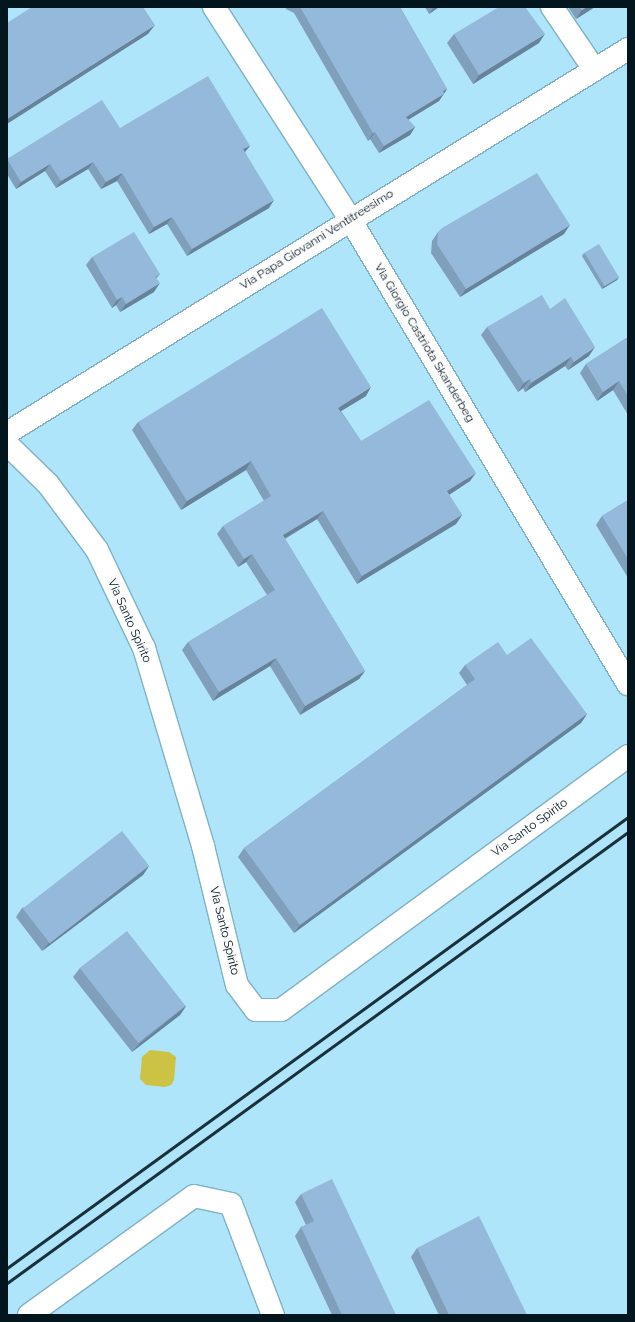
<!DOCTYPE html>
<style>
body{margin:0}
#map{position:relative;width:635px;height:1322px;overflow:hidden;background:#afe5fa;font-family:Raleway,sans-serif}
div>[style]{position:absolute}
.water>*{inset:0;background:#ccc244}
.roads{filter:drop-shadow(1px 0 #7eb1c6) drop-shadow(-1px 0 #7eb1c6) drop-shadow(0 1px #7eb1c6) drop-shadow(0 -1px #7eb1c6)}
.minor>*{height:22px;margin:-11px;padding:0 11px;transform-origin:11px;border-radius:11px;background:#fff}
.rail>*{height:3px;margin:-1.5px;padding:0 1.5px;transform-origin:1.5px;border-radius:1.5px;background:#19313a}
.wall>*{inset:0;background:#7f9fbb}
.shaded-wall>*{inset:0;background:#688299}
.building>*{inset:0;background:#94b9da;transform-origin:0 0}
span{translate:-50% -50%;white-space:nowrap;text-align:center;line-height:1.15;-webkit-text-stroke:4px #fcfcfc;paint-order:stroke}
.street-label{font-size:12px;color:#03161e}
.frame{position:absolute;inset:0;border:8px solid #03161e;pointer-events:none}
</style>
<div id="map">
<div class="water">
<i style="clip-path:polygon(150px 1050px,169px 1052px,176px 1057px,174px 1080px,171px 1085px,165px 1087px,146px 1085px,140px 1079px,142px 1057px)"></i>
</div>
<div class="roads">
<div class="minor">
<i style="left:214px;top:7px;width:252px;rotate:57.3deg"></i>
<i style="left:350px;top:219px;width:542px;rotate:59.13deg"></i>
<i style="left:552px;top:7px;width:75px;rotate:55.9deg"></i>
<i style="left:7px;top:433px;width:730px;rotate:-31.73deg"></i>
<i style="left:7px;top:444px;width:57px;rotate:44.3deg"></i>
<i style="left:48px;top:484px;width:82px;rotate:53.4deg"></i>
<i style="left:97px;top:550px;width:109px;rotate:64.4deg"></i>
<i style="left:144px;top:648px;width:207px;rotate:73.4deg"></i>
<i style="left:203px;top:846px;width:143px;rotate:76.3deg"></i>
<i style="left:237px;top:985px;width:31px;rotate:53deg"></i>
<i style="left:256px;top:1010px;width:25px"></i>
<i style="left:281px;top:1010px;width:430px;rotate:-36.2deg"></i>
<i style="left:29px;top:1315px;width:203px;rotate:-35.8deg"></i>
<i style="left:194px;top:1196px;width:38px;rotate:12deg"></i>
<i style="left:231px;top:1204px;width:119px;rotate:69.3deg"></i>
</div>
</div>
<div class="rail">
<i style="left:7px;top:1268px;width:767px;rotate:-35.99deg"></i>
<i style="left:7px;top:1283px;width:767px;rotate:-35.99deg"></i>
</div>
<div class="wall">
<i style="clip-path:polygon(286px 7px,400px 7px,447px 89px,439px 101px,408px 120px,415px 127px,410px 135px,379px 153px,370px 139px,368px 141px,294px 13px,286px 9px)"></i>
<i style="clip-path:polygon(425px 7px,439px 7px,429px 14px)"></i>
<i style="clip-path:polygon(568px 7px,595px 7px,576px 19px)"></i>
<i style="clip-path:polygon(454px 34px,539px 43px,473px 84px,447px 43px)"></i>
<i style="clip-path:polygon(120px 128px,250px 146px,245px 152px,269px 208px,187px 256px,167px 224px,149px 234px,117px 181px,101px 189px,88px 169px,56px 188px,45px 171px,16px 189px,7px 174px,7px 159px)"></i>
<i style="clip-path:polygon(438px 232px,564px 234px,460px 297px,431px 253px,432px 241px)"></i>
<i style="clip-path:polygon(584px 253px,619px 277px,617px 280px,602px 289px,582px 256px)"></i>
<i style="clip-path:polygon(92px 257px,160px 274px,156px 279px,154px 292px,120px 312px,116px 305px,112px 308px,86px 265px)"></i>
<i style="clip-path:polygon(550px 309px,589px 356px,568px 370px,565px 366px,525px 392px,523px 388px,518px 392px,481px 335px,487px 327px)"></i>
<i style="clip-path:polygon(628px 337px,628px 415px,613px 390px,597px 401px,580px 373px,586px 364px)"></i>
<i style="clip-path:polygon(366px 396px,341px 411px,361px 441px,470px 481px,449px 495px,462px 515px,456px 524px,357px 584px,317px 519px,285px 539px,365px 671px,359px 679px,300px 715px,270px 666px,213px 701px,182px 650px,188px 642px,267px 595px,246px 562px,238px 567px,217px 534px,223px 526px,264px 501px,246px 470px,181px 510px,132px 430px,138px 422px)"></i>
<i style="clip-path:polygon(628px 500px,628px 578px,596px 525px,602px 516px)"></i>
<i style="clip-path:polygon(507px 655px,587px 714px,581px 723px,294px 933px,238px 857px,244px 848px,467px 685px,459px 673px,465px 665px)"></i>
<i style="clip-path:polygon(149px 866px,143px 875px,42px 951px,16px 917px,22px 908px)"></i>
<i style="clip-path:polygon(80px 968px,186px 1006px,180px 1015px,132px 1052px,73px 977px)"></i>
<i style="clip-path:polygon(301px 1194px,396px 1315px,332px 1315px,295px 1236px,301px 1227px,306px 1225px,295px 1202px)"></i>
<i style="clip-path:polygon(417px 1248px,527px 1315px,439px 1315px,411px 1257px)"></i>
</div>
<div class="shaded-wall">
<i style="clip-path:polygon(434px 7px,439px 7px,429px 14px)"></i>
<i style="clip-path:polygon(587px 7px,595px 7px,576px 19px,582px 10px)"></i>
<i style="clip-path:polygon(155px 25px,148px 34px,7px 124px,7px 119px)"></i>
<i style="clip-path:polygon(545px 34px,539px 43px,473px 84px,479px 75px)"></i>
<i style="clip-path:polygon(447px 89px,439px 101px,401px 124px,406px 117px,443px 91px)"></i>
<i style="clip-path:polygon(415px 127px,410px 135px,379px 153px,384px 146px)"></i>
<i style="clip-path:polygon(375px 132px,370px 139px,368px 141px,373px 133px)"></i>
<i style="clip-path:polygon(250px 146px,244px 153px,243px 149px)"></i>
<i style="clip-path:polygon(93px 162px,88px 169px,56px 188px,61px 181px)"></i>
<i style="clip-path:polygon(50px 164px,45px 171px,16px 189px,21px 182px)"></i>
<i style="clip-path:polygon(122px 173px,117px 181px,101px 189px,106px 182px)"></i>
<i style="clip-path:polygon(274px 200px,269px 208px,187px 256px,192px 249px)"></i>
<i style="clip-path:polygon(172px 217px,167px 224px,149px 234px,154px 227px)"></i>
<i style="clip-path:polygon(570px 225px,564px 234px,460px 297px,466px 289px)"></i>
<i style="clip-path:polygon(619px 277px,617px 280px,602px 289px,604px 286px)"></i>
<i style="clip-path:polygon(160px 283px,154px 292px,120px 312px,126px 304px)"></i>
<i style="clip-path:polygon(122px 297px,116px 305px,112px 308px,117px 300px)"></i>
<i style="clip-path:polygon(595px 347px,589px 356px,568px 370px,574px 362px)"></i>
<i style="clip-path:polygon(571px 357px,565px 366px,525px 392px,531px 383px)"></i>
<i style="clip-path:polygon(530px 379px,523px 388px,518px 392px,524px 383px)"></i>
<i style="clip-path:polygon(619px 381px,613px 390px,597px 401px,603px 392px)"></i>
<i style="clip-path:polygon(371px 387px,366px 396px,333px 416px,338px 408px)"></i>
<i style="clip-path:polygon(251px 461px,246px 470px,181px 510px,187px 501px)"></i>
<i style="clip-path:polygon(476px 473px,470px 481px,441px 500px,447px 491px)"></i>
<i style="clip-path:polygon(323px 511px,317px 519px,277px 543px,283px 535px)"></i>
<i style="clip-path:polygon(462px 515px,456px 524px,357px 584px,362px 576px)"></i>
<i style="clip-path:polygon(252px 554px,246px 562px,238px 567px,244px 559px)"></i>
<i style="clip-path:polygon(276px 658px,270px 666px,213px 701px,219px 692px)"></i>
<i style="clip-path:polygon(365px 671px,359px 679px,300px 715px,305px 706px)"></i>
<i style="clip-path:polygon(587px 714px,581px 723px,294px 933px,300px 925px)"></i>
<i style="clip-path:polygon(149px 866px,143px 875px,42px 951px,49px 943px)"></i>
<i style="clip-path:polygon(186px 1006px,180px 1015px,132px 1052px,139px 1044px)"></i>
</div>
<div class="building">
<i style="clip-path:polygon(32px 7px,143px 7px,155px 25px,7px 119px,7px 23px)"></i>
<i style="clip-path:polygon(300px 7px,400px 7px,447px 89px,443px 91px,444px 94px,406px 117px,415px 127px,384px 146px,375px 132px,373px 133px)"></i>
<i style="clip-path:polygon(499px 7px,525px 7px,545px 34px,479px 75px,454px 34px)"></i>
<i style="clip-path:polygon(579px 7px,587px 7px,582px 10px)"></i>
<i style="clip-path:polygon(208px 76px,250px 146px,243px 149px,274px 200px,192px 249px,172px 217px,154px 227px,122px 173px,106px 182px,93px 162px,61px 181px,50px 164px,21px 182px,7px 159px,102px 100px,120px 128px)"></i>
<i style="clip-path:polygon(537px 173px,570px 225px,466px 289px,437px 244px,438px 232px,442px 228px)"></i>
<i style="clip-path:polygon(134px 232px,160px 274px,155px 277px,160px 283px,126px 304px,122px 297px,117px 300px,92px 257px)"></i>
<i style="left:599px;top:244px;width:39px;height:17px;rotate:59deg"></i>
<i style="clip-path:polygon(542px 295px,550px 309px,565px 298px,595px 347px,574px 362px,571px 357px,531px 383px,530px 379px,524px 383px,487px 327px)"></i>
<i style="clip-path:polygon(322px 308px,371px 387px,338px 408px,361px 441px,429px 400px,476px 473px,447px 491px,462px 515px,362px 576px,323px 511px,283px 535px,365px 671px,305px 706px,276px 658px,219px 692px,188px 642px,275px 590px,252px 554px,244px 559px,223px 526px,271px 496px,251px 461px,187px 501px,138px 422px)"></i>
<i style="clip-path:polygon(628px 337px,628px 396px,619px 381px,603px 392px,586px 364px)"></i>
<i style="clip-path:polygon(628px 500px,628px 559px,602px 516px)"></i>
<i style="clip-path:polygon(531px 638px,587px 714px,300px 925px,244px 848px,475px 679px,465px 665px,498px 642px,507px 655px)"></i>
<i style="left:122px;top:831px;width:44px;height:126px;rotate:52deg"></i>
<i style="left:127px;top:931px;width:95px;height:60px;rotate:52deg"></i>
<i style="clip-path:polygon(332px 1179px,396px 1315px,342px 1315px,301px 1227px,314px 1221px,301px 1194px)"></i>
<i style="clip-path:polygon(479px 1216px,527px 1315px,449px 1315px,417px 1248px)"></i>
</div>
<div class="street-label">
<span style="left:317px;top:240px;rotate:-32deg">Via Papa Giovanni Ventitreesimo</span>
<span style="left:424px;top:343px;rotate:59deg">Via Giorgio Castriota Skanderbeg</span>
<span style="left:129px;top:621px;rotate:66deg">Via Santo Spirito</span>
<span style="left:530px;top:828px;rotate:-36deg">Via Santo Spirito</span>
<span style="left:224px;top:931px;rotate:76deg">Via Santo Spirito</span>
</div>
<div class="frame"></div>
</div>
